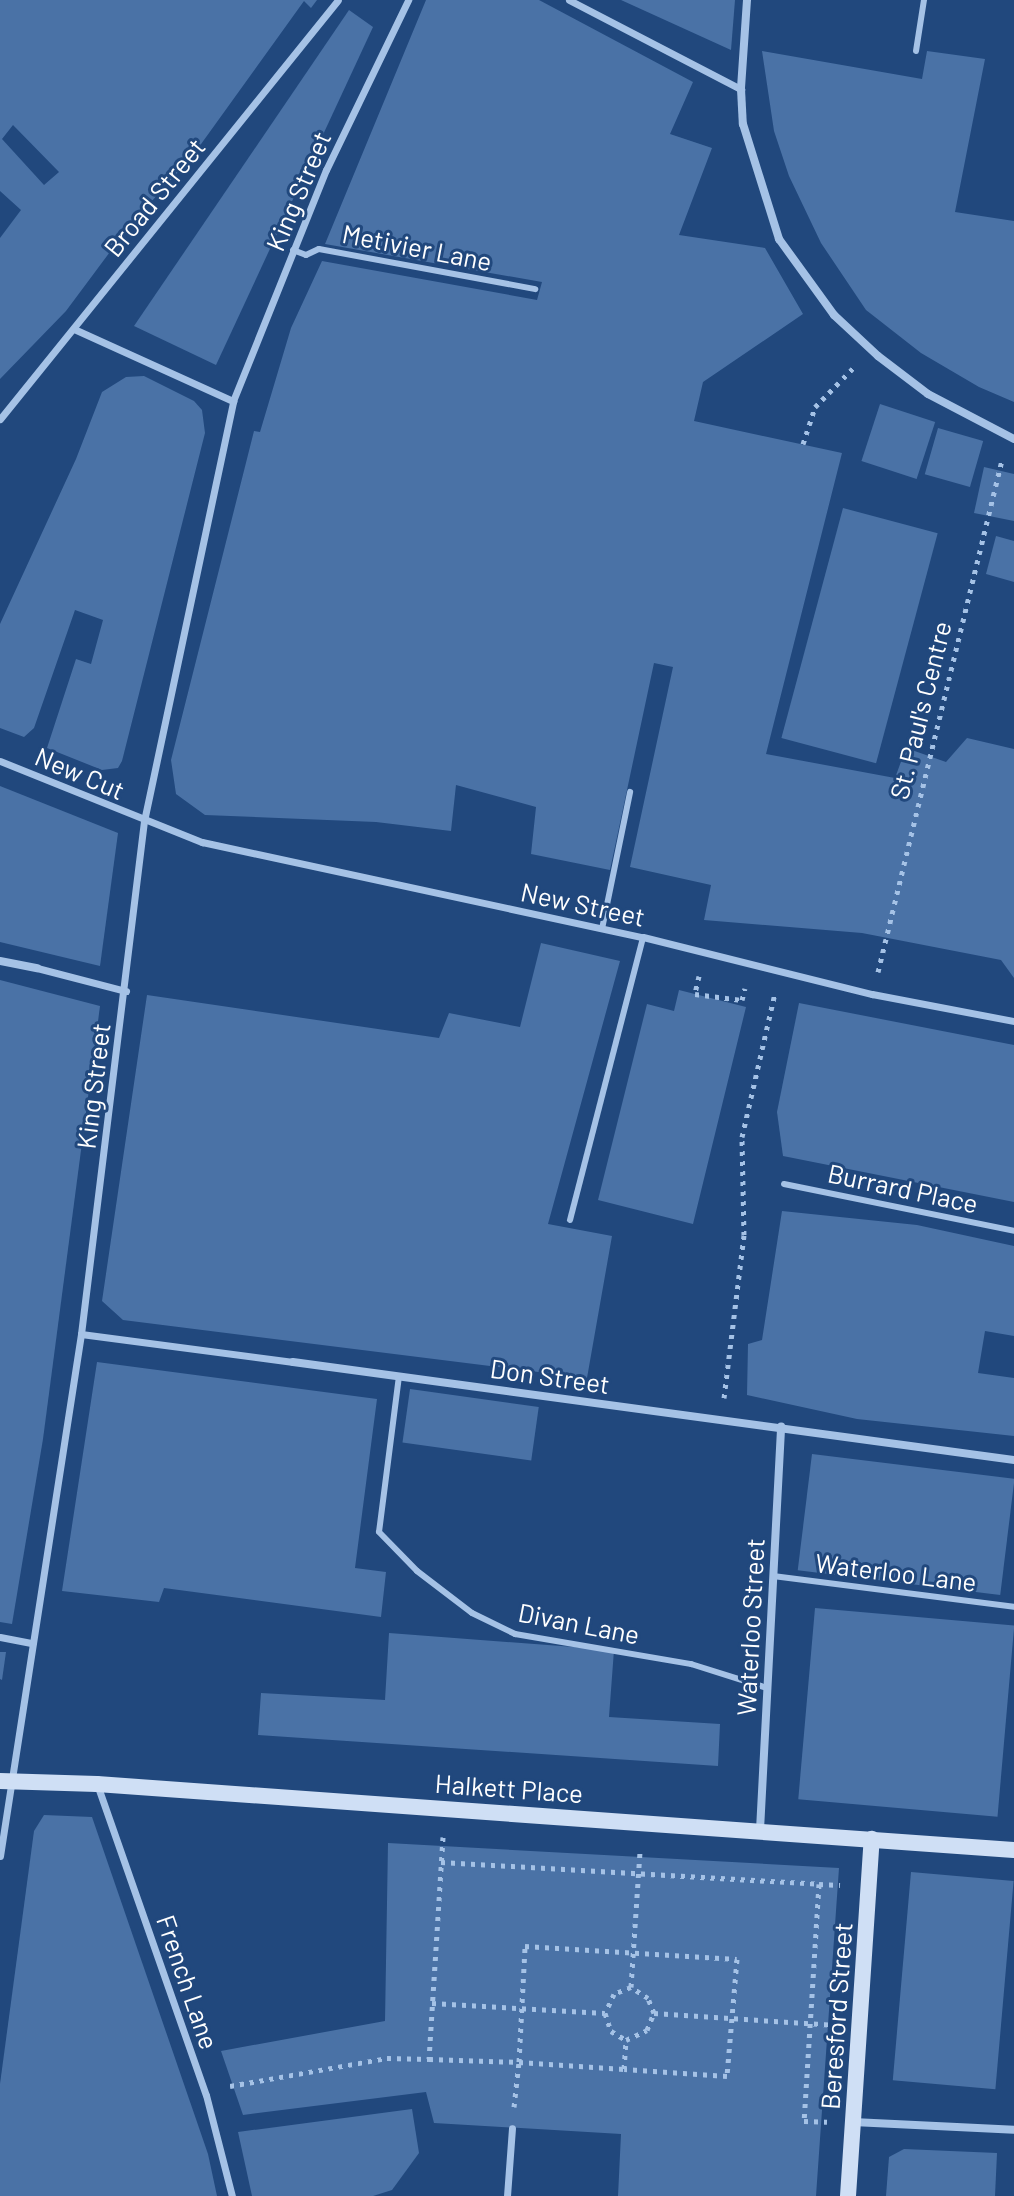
<!DOCTYPE html>
<style>
body{margin:0}
#map{position:relative;width:1014px;height:2196px;overflow:hidden;background:#21487d;font-family:Barlow,sans-serif}
div>[style]{position:absolute}
.building>*{inset:0;background:#4a72a6;transform-origin:0 0}
.path>*{height:5px;margin-top:-2.5px;transform-origin:0;background:repeating-linear-gradient(90deg,#a5c2e6 0 4px,transparent 0 10px)}
.service>*{height:6px;margin:-3px;padding:0 3px;transform-origin:3px;border-radius:3px;background:#a5c2e6}
.pedestrian>*{height:7px;margin:-3.5px;padding:0 3.5px;transform-origin:3.5px;border-radius:3.5px;background:#a5c2e6}
.minor>*{height:8px;margin:-4px;padding:0 4px;transform-origin:4px;border-radius:4px;background:#a5c2e6}
.secondary>*{height:16px;margin:-8px;padding:0 8px;transform-origin:8px;border-radius:8px;background:#cfdff5}
span{translate:-50% -50%;white-space:nowrap;text-align:center;line-height:1.15;-webkit-text-stroke:6px #21487d;paint-order:stroke}
.street-label{font-size:26px;color:#fff}
</style>
<div id="map">
<div class="building">
<i style="clip-path:polygon(evenodd,0 0,317px 0,311px 8px,304px 1px,191px 158px,130px 225px,66px 311px,0 379px,0 238px,21px 210px,0 191px,0 0,13px 125px,59px 172px,44px 185px,2px 139px,13px 125px)"></i>
<i style="clip-path:polygon(426px 0,539px 0,693px 82px,670px 134px,712px 148px,679px 235px,765px 248px,803px 314px,703px 382px,694px 421px,842px 453px,766px 754px,895px 778px,906px 748px,946px 762px,967px 738px,1014px 749px,1014px 978px,1001px 960px,862px 933px,704px 920px,711px 885px,630px 867px,673px 667px,654px 663px,610px 870px,531px 854px,536px 807px,456px 785px,451px 831px,376px 822px,205px 815px,176px 794px,171px 760px,254px 431px,260px 432px,291px 328px,322px 261px,537px 300px,542px 282px,325px 244px)"></i>
<i style="clip-path:polygon(621px 0,735px 0,731px 50px)"></i>
<i style="clip-path:polygon(349px 10px,373px 27px,216px 365px,134px 326px)"></i>
<i style="clip-path:polygon(762px 51px,922px 79px,927px 51px,985px 59px,955px 212px,1014px 221px,1014px 402px,979px 387px,921px 353px,866px 310px,821px 243px,789px 176px,774px 131px)"></i>
<i style="clip-path:polygon(144px 376px,194px 401px,202px 410px,205px 433px,122px 761px,118px 768px,102px 770px,47px 748px,76px 659px,91px 664px,103px 620px,75px 610px,34px 728px,24px 737px,0 728px,0 624px,76px 459px,102px 392px,126px 377px)"></i>
<i style="left:880px;top:404px;width:58px;height:60px;rotate:18deg"></i>
<i style="left:938px;top:428px;width:47px;height:48px;rotate:16deg"></i>
<i style="clip-path:polygon(984px 467px,1014px 474px,1014px 521px,974px 513px)"></i>
<i style="left:843px;top:508px;width:98px;height:238px;rotate:15deg"></i>
<i style="clip-path:polygon(996px 536px,1014px 541px,1014px 582px,986px 574px)"></i>
<i style="clip-path:polygon(0 786px,118px 833px,100px 966px,0 942px)"></i>
<i style="clip-path:polygon(541px 943px,620px 961px,548px 1224px,612px 1236px,587px 1378px,123px 1320px,102px 1301px,147px 995px,439px 1038px,449px 1013px,520px 1027px)"></i>
<i style="clip-path:polygon(0 980px,100px 1006px,43px 1439px,12px 1624px,0 1622px)"></i>
<i style="clip-path:polygon(679px 990px,746px 1007px,693px 1224px,598px 1200px,647px 1004px,674px 1011px)"></i>
<i style="clip-path:polygon(799px 1003px,1014px 1045px,1014px 1202px,783px 1156px,777px 1112px)"></i>
<i style="clip-path:polygon(782px 1211px,917px 1225px,1014px 1246px,1014px 1336px,985px 1331px,978px 1373px,1014px 1378px,1014px 1436px,857px 1419px,747px 1395px,748px 1344px,762px 1340px)"></i>
<i style="clip-path:polygon(97px 1362px,377px 1399px,355px 1568px,386px 1572px,381px 1617px,164px 1588px,159px 1602px,62px 1591px)"></i>
<i style="left:410px;top:1389px;width:130px;height:54px;rotate:8deg"></i>
<i style="left:812px;top:1454px;width:204px;height:117px;rotate:7deg"></i>
<i style="left:815px;top:1608px;width:200px;height:192px;rotate:5deg"></i>
<i style="clip-path:polygon(389px 1633px,614px 1650px,609px 1717px,720px 1724px,718px 1766px,258px 1735px,261px 1693px,385px 1700px)"></i>
<i style="clip-path:polygon(0 1652px,6px 1652px,2px 1680px,0 1679px)"></i>
<i style="clip-path:polygon(44px 1815px,92px 1817px,208px 2154px,217px 2196px,0 2196px,0 2084px,34px 1831px)"></i>
<i style="clip-path:polygon(388px 1843px,839px 1868px,816px 2196px,618px 2196px,621px 2134px,434px 2123px,426px 2092px,243px 2115px,221px 2051px,385px 2021px)"></i>
<i style="left:911px;top:1872px;width:103px;height:209px;rotate:5deg"></i>
<i style="clip-path:polygon(412px 2109px,419px 2153px,392px 2190px,373px 2196px,252px 2196px,238px 2132px)"></i>
<i style="clip-path:polygon(904px 2149px,997px 2153px,995px 2196px,886px 2196px,889px 2157px)"></i>
</div>
<div class="path">
<i style="left:803px;top:444px;width:39px;rotate:-72deg"></i>
<i style="left:815px;top:407px;width:56px;rotate:-45.7deg"></i>
<i style="left:878px;top:972px;width:527px;rotate:-76.39deg"></i>
<i style="left:699px;top:976px;width:18px;rotate:103deg"></i>
<i style="left:695px;top:994px;width:47px;rotate:7.3deg"></i>
<i style="left:742px;top:1000px;width:12px;rotate:-76deg"></i>
<i style="left:724px;top:1398px;width:164px;rotate:-83deg"></i>
<i style="left:744px;top:1235px;width:98px;rotate:-91.2deg"></i>
<i style="left:742px;top:1137px;width:148px;rotate:-77.1deg"></i>
<i style="left:443px;top:1837px;width:222px;rotate:93.6deg"></i>
<i style="left:429px;top:2059px;width:90px;rotate:1.9deg"></i>
<i style="left:519px;top:2062px;width:116px;rotate:-87deg"></i>
<i style="left:525px;top:1946px;width:212px;rotate:3.5deg"></i>
<i style="left:737px;top:1959px;width:117px;rotate:94.9deg"></i>
<i style="left:727px;top:2076px;width:103px;rotate:-176.1deg"></i>
<i style="left:441px;top:1862px;width:379px;rotate:3.3deg"></i>
<i style="left:819px;top:1884px;width:237px;rotate:93.6deg"></i>
<i style="left:804px;top:2121px;width:23px;rotate:2deg"></i>
<i style="left:819px;top:1884px;width:21px;rotate:3deg"></i>
<i style="left:631px;top:1987px;width:18px;rotate:158deg"></i>
<i style="left:614px;top:1994px;width:21px;rotate:115deg"></i>
<i style="left:605px;top:2013px;width:19px;rotate:72deg"></i>
<i style="left:611px;top:2031px;width:17px;rotate:31deg"></i>
<i style="left:626px;top:2040px;width:23px;rotate:-25deg"></i>
<i style="left:647px;top:2030px;width:18px;rotate:-68deg"></i>
<i style="left:654px;top:2013px;width:16px;rotate:-112deg"></i>
<i style="left:648px;top:1998px;width:20px;rotate:-147deg"></i>
<i style="left:631px;top:1987px;width:136px;rotate:-86.2deg"></i>
<i style="left:432px;top:2003px;width:173px;rotate:3.3deg"></i>
<i style="left:654px;top:2013px;width:179px;rotate:3.8deg"></i>
<i style="left:230px;top:2086px;width:159px;rotate:-10.1deg"></i>
<i style="left:387px;top:2058px;width:42px;rotate:1.4deg"></i>
<i style="left:514px;top:2107px;width:45px;rotate:-83.7deg"></i>
<i style="left:519px;top:2062px;width:105px;rotate:3.8deg"></i>
<i style="left:624px;top:2069px;width:29px;rotate:-86deg"></i>
</div>
<div class="service">
<i style="left:916px;top:51px;width:52px;rotate:-81.1deg"></i>
<i style="left:293px;top:250px;width:14px;rotate:21deg"></i>
<i style="left:306px;top:255px;width:14px;rotate:-25deg"></i>
<i style="left:319px;top:249px;width:220px;rotate:10.5deg"></i>
<i style="left:602px;top:929px;width:140px;rotate:-78.4deg"></i>
<i style="left:784px;top:1184px;width:235px;rotate:11.5deg"></i>
<i style="left:570px;top:1220px;width:292px;rotate:-75.5deg"></i>
<i style="left:399px;top:1376px;width:157px;rotate:97.3deg"></i>
<i style="left:379px;top:1532px;width:54px;rotate:45.7deg"></i>
<i style="left:417px;top:1571px;width:69px;rotate:37.4deg"></i>
<i style="left:472px;top:1613px;width:48px;rotate:26deg"></i>
<i style="left:515px;top:1634px;width:179px;rotate:9.7deg"></i>
<i style="left:691px;top:1664px;width:80px;rotate:17.5deg"></i>
<i style="left:773px;top:1576px;width:243px;rotate:7.3deg"></i>
</div>
<div class="pedestrian">
<i style="left:569px;top:0;width:194px;rotate:27.4deg"></i>
<i style="left:74px;top:329px;width:175px;rotate:24.4deg"></i>
<i style="left:0;top:419px;width:538px;rotate:-51.11deg"></i>
<i style="left:0;top:761px;width:218px;rotate:21.9deg"></i>
<i style="left:202px;top:842px;width:451px;rotate:12.2deg"></i>
<i style="left:643px;top:937px;width:236px;rotate:14deg"></i>
<i style="left:872px;top:994px;width:145px;rotate:10.8deg"></i>
<i style="left:37px;top:968px;width:92px;rotate:14.5deg"></i>
<i style="left:81px;top:1334px;width:214px;rotate:7.5deg"></i>
<i style="left:0;top:1637px;width:33px;rotate:11deg"></i>
<i style="left:98px;top:1787px;width:326px;rotate:70.7deg"></i>
<i style="left:206px;top:2095px;width:104px;rotate:75.6deg"></i>
<i style="left:0;top:1856px;width:528px;rotate:-81.18deg"></i>
<i style="left:81px;top:1334px;width:517px;rotate:-83deg"></i>
<i style="left:144px;top:821px;width:429px;rotate:-78deg"></i>
<i style="left:233px;top:401px;width:249px;rotate:-68.1deg"></i>
<i style="left:326px;top:170px;width:189px;rotate:-64.2deg"></i>
<i style="left:507px;top:2196px;width:68px;rotate:-85.8deg"></i>
</div>
<div class="minor">
<i style="left:747px;top:0;width:89px;rotate:93.9deg"></i>
<i style="left:741px;top:89px;width:35px;rotate:87deg"></i>
<i style="left:743px;top:124px;width:121px;rotate:72.6deg"></i>
<i style="left:779px;top:239px;width:94px;rotate:54.1deg"></i>
<i style="left:834px;top:315px;width:60px;rotate:43deg"></i>
<i style="left:878px;top:356px;width:63px;rotate:37.2deg"></i>
<i style="left:928px;top:394px;width:97px;rotate:27.6deg"></i>
<i style="left:0;top:961px;width:38px;rotate:11deg"></i>
<i style="left:293px;top:1362px;width:728px;rotate:7.74deg"></i>
<i style="left:760px;top:1830px;width:404px;rotate:-87deg"></i>
<i style="left:853px;top:2122px;width:161px;rotate:2.8deg"></i>
</div>
<div class="secondary">
<i style="left:0;top:1781px;width:97px;rotate:1.8deg"></i>
<i style="left:97px;top:1784px;width:919px;rotate:4.12deg"></i>
<i style="left:848px;top:2196px;width:358px;rotate:-86.2deg"></i>
</div>
<div class="street-label">
<span style="left:298px;top:191px;rotate:-67deg">King Street</span>
<span style="left:154px;top:197px;rotate:-51deg">Broad Street</span>
<span style="left:417px;top:247px;rotate:11deg">Metivier Lane</span>
<span style="left:920px;top:710px;rotate:-76deg">St. Paul's Centre</span>
<span style="left:80px;top:773px;rotate:23deg">New Cut</span>
<span style="left:583px;top:904px;rotate:12deg">New Street</span>
<span style="left:93px;top:1086px;rotate:-83deg">King Street</span>
<span style="left:903px;top:1188px;rotate:12deg">Burrard Place</span>
<span style="left:550px;top:1376px;rotate:8deg">Don Street</span>
<span style="left:896px;top:1572px;rotate:7deg">Waterloo Lane</span>
<span style="left:579px;top:1623px;rotate:11deg">Divan Lane</span>
<span style="left:750px;top:1627px;rotate:-87deg">Waterloo Street</span>
<span style="left:509px;top:1788px;rotate:4deg">Halkett Place</span>
<span style="left:188px;top:1982px;rotate:71deg">French Lane</span>
<span style="left:836px;top:2016px;rotate:-86deg">Beresford Street</span>
</div>
</div>
